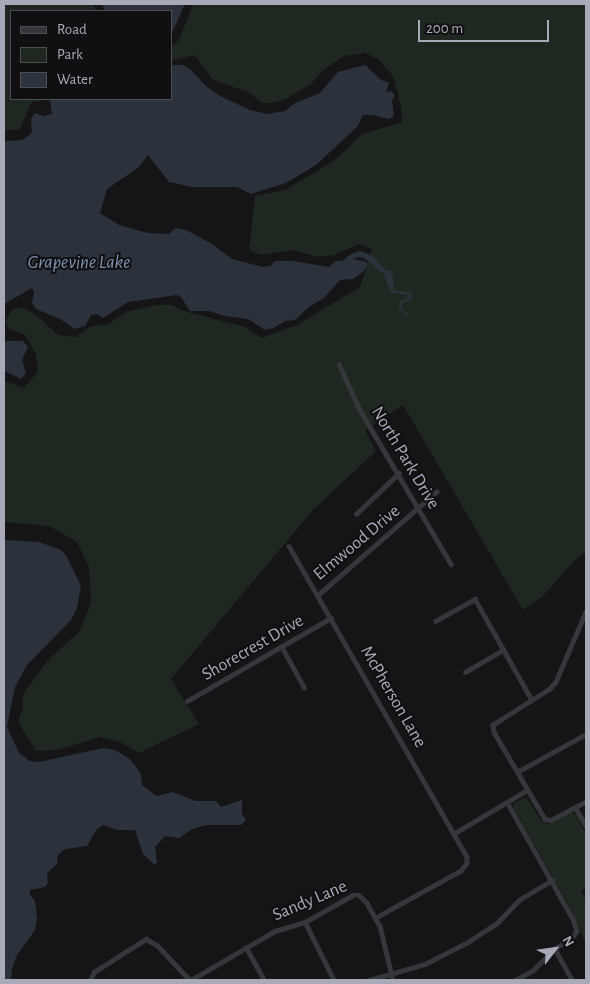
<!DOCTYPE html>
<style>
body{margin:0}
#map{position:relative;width:590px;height:984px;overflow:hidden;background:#151517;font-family:"Alegreya Sans",sans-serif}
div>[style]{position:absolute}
.green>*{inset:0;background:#1f2721}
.water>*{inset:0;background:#2c323b}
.minor>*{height:4.5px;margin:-2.25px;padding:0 2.25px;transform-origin:2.25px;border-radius:2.25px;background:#36373c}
span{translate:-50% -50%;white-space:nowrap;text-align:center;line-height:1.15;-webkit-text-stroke:4px #101012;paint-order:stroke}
.street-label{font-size:18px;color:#a8aab7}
.water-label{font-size:19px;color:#7f94b1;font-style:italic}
.frame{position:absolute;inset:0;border:5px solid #a8aab7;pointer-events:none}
.legend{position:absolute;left:10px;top:10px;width:162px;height:90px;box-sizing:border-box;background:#101012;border:1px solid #4d4e54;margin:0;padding:6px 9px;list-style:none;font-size:15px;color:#a8aab7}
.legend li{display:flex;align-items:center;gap:10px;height:25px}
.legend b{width:25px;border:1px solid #4d4e54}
.north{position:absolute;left:530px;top:924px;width:50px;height:50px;-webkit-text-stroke:4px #101012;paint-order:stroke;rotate:60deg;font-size:14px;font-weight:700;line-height:20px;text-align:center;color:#a8aab7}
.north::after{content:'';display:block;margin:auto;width:18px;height:22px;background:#a8aab7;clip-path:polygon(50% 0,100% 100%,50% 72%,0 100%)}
.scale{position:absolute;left:418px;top:20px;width:131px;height:22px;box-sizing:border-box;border:2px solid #a8aab7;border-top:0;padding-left:6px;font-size:15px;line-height:18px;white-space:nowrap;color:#a8aab7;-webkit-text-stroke:4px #101012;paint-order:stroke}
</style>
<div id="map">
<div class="green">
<i style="clip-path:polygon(4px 4px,93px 4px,96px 11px,11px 11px,11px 99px,45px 99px,39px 102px,32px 101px,20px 129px,4px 131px)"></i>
<i style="clip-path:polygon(193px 4px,586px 4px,586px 552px,574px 561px,543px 596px,523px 610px,403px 405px,365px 430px,376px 451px,313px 510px,171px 679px,199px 724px,139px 753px,120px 742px,99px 737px,58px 750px,36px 751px,18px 722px,23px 707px,23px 694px,49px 659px,80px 631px,91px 603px,89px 567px,77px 542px,49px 526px,4px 522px,4px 381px,24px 388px,38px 372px,36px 354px,25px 335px,9px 329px,5px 321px,13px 309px,23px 307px,36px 315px,58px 335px,76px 337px,91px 326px,108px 324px,126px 312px,156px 305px,172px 305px,184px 311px,245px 327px,261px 338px,297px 325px,360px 287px,372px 249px,359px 244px,334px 255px,318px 257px,292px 250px,261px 255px,249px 250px,255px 196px,285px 190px,335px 160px,362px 134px,402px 122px,401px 107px,393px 76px,379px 60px,366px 53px,344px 56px,322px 71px,311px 84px,283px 100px,271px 103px,262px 103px,248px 92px,213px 80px,194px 55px,171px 61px,171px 47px,179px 40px)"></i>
<i style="clip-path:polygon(526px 797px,542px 822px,549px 824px,571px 812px,576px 815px,586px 834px,586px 887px,581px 890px,586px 899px,586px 945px,572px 911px,514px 809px,513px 804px)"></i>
</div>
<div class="water">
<i style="clip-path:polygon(101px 4px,185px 4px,171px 35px,171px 11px,106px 11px)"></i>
<i style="clip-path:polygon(175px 65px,183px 65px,191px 70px,207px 87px,220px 96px,250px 110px,267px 114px,285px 111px,295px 103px,320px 93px,338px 72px,365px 65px,381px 80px,389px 83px,386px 92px,391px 91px,395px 95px,392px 101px,394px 116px,388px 119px,374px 115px,363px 115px,358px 126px,316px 165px,286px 183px,251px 194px,237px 187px,192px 187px,169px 182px,148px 155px,139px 167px,107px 189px,100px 213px,119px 225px,148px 233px,169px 234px,175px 228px,186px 230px,212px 244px,232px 259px,263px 267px,270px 266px,275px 261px,293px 261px,329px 267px,336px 261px,342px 261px,351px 254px,360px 251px,371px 255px,386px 270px,392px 271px,394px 290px,411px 293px,412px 300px,405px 301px,401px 306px,403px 311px,413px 316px,404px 314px,399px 308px,399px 301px,407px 299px,408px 295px,393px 293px,389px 290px,384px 274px,364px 258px,358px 257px,352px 259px,367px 262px,367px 266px,364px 271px,353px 279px,340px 280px,324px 298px,309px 307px,295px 320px,286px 321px,273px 328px,265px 330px,248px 319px,225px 316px,209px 311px,190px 311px,181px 297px,177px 295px,128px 302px,103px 318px,96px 314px,91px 315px,85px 326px,75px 329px,60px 319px,36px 309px,32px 303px,34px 292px,32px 288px,4px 304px,4px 141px,22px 140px,27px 137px,32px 132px,31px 119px,35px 113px,44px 116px,52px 114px,50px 99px,171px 99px,171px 66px)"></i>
<i style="clip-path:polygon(4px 341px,23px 341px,28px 347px,22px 360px,26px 373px,21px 379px,4px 371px)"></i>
<i style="clip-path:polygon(4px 540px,39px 542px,59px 549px,66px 555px,81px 586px,77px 608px,71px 620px,27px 665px,15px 687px,7px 727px,19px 753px,30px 761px,39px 762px,103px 748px,115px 750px,130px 759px,141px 774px,142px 785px,156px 796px,173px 792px,195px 801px,216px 801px,221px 807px,242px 800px,242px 814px,246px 820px,241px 825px,206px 825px,192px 829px,179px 838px,165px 836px,155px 847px,157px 862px,155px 865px,143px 854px,135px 830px,117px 830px,103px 825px,96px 830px,87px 846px,65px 849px,58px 855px,57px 864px,47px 873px,48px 883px,45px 887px,30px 890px,30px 895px,35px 901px,37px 918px,35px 930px,17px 955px,12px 969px,11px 980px,4px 980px)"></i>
</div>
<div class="minor">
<i style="left:339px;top:364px;width:51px;rotate:65.5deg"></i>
<i style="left:360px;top:410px;width:179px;rotate:59.4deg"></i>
<i style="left:356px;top:514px;width:59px;rotate:-43.6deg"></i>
<i style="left:289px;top:546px;width:358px;rotate:60.2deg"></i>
<i style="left:467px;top:857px;width:6px;rotate:90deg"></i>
<i style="left:467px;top:863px;width:10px;rotate:127deg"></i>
<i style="left:461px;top:871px;width:97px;rotate:151.1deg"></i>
<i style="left:318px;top:595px;width:157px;rotate:-41.1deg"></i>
<i style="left:586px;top:612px;width:76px;rotate:113.2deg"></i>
<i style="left:556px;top:682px;width:9px;rotate:131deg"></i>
<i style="left:550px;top:689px;width:67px;rotate:147.7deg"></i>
<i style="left:493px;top:725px;width:7px;rotate:82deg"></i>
<i style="left:494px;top:732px;width:101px;rotate:59.6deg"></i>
<i style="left:545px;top:819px;width:6px;rotate:9deg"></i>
<i style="left:551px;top:820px;width:40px;rotate:-28deg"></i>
<i style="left:435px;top:621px;width:46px;rotate:-28.8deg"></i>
<i style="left:475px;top:599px;width:116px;rotate:60.6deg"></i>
<i style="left:282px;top:647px;width:46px;rotate:61.2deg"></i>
<i style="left:465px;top:672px;width:44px;rotate:-30.1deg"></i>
<i style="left:187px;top:701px;width:166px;rotate:-30deg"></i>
<i style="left:517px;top:772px;width:79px;rotate:-28.8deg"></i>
<i style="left:507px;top:802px;width:134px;rotate:60.6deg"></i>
<i style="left:573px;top:919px;width:13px;rotate:72deg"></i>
<i style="left:577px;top:931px;width:7px;rotate:124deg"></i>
<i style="left:573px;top:937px;width:22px;rotate:146deg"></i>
<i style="left:555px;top:949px;width:31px;rotate:135deg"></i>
<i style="left:533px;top:971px;width:19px;rotate:152deg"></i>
<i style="left:575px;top:807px;width:22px;rotate:60deg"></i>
<i style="left:455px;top:833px;width:84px;rotate:-30.8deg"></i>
<i style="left:305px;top:922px;width:65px;rotate:63.4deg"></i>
<i style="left:246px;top:947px;width:38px;rotate:61deg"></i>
<i style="left:555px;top:949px;width:35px;rotate:61deg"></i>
<i style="left:90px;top:980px;width:9px;rotate:-63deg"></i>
<i style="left:94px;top:972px;width:62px;rotate:-32.4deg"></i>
<i style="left:146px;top:939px;width:13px;rotate:29deg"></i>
<i style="left:157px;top:945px;width:48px;rotate:46.7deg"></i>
<i style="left:191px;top:980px;width:97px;rotate:-30.3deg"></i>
<i style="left:275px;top:931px;width:31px;rotate:-17deg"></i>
<i style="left:305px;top:922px;width:55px;rotate:-29.4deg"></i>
<i style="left:353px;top:895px;width:6px"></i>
<i style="left:359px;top:895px;width:11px;rotate:45deg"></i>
<i style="left:367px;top:903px;width:26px;rotate:61deg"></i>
<i style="left:380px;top:926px;width:56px;rotate:76.5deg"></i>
<i style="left:369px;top:980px;width:58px;rotate:-15.9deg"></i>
<i style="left:425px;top:964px;width:48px;rotate:-27.1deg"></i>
<i style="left:468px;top:942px;width:33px;rotate:-33deg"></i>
<i style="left:496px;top:924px;width:33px;rotate:-46deg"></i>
<i style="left:519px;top:900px;width:39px;rotate:-31deg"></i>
</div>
<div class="street-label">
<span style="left:405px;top:458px;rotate:59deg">North Park Drive</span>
<span style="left:357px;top:543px;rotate:-40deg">Elmwood Drive</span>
<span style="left:253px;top:648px;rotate:-30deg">Shorecrest Drive</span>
<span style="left:393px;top:697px;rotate:60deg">McPherson Lane</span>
<span style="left:310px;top:901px;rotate:-23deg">Sandy Lane</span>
</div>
<div class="water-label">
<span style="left:79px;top:263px">Grapevine Lake</span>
</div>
<div class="frame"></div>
<ul class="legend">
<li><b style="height:6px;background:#36373c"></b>Road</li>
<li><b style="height:14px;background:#1f2721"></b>Park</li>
<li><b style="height:14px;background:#2c323b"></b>Water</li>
</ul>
<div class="north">N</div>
<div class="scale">200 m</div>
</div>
